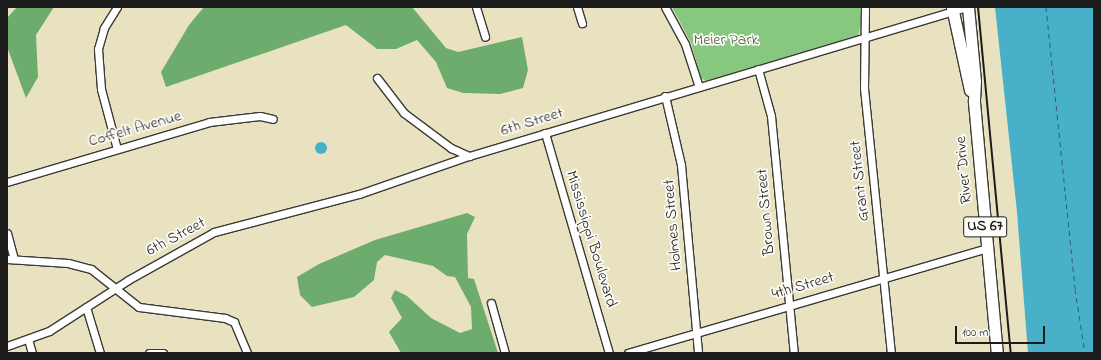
<!DOCTYPE html>
<style>
body{margin:0}
#map{position:relative;width:1101px;height:360px;overflow:hidden;background:#e9e2c0;font-family:"Indie Flower",sans-serif}
div>[style]{position:absolute}
.green>*{inset:0;background:#88c77f}
.forest>*{inset:0;background:#6eac6e}
.water>*{inset:0;background:#48b0c8}
.round{border-radius:50%}
.ferry>*{height:1px;margin-top:-0.5px;transform-origin:0;background:repeating-linear-gradient(90deg,#305f69 0 5px,transparent 0 9px)}
.roads{filter:drop-shadow(1px 0 #3b3a35) drop-shadow(-1px 0 #3b3a35) drop-shadow(0 1px #3b3a35) drop-shadow(0 -1px #3b3a35)}
.minor>*{height:7px;margin:-3.5px;padding:0 3.5px;transform-origin:3.5px;border-radius:3.5px;background:#fff}
.primary>*{height:11px;margin:-5.5px;padding:0 5.5px;transform-origin:5.5px;border-radius:5.5px;background:#fff}
.rail>*{height:2px;margin:-1px;padding:0 1px;transform-origin:1px;border-radius:1px;background:#1c1c1c}
span{translate:-50% -50%;white-space:nowrap;text-align:center;line-height:1.15;-webkit-text-stroke:3.5px #fdfcf7;paint-order:stroke}
.shield-label span{padding:1px 3px;background:#fdfcf7;border:1px solid;border-radius:3px;-webkit-text-stroke-width:0}
.shield-label{font-size:15px;color:#1c1c1c;font-weight:700}
.park-label{font-size:16px;color:#476044}
.street-label{font-size:16px;color:#1c1c1c}
.frame{position:absolute;inset:0;border:8px solid #1c1c1c;pointer-events:none}
.scale{position:absolute;left:955px;top:326px;width:90px;height:18px;box-sizing:border-box;border:2px solid #1c1c1c;border-top:0;padding-left:5px;font-size:12px;line-height:14px;white-space:nowrap;color:#1c1c1c;-webkit-text-stroke:3px #fdfcf7;paint-order:stroke}
</style>
<div id="map">
<div class="green">
<i style="clip-path:polygon(672px 7px,861px 7px,862px 19px,858px 36px,706px 81px,701px 78px,691px 43px)"></i>
</div>
<div class="forest">
<i style="clip-path:polygon(17px 7px,54px 7px,36px 35px,38px 77px,26px 98px,7px 47px,7px 18px)"></i>
<i style="clip-path:polygon(204px 7px,412px 7px,446px 48px,458px 52px,522px 37px,528px 70px,523px 88px,500px 94px,463px 93px,447px 88px,436px 62px,417px 40px,396px 49px,377px 49px,346px 25px,166px 87px,161px 72px,189px 25px)"></i>
<i style="clip-path:polygon(467px 213px,475px 217px,467px 234px,468px 278px,474px 279px,498px 353px,401px 353px,389px 332px,402px 318px,391px 298px,395px 290px,407px 296px,431px 318px,460px 333px,472px 329px,471px 307px,455px 277px,447px 276px,433px 266px,385px 255px,377px 262px,374px 280px,354px 297px,312px 307px,300px 295px,297px 277px,319px 264px,375px 240px)"></i>
</div>
<div class="water">
<i style="clip-path:polygon(995px 7px,1094px 7px,1094px 353px,1028px 353px,1017px 212px)"></i>
<i class="round" style="left:315px;top:142px;width:12px;height:12px"></i>
</div>
<div class="ferry">
<i style="left:1046px;top:7px;width:283px;rotate:84.1deg"></i>
<i style="left:1075px;top:289px;width:65px;rotate:81.1deg"></i>
</div>
<div class="roads">
<div class="minor">
<i style="left:117px;top:7px;width:25px;rotate:122deg"></i>
<i style="left:104px;top:28px;width:22px;rotate:106deg"></i>
<i style="left:98px;top:49px;width:40px;rotate:85.7deg"></i>
<i style="left:101px;top:89px;width:62px;rotate:75.1deg"></i>
<i style="left:476px;top:7px;width:31px;rotate:73deg"></i>
<i style="left:577px;top:7px;width:17px;rotate:73deg"></i>
<i style="left:665px;top:7px;width:42px;rotate:61.6deg"></i>
<i style="left:685px;top:44px;width:45px;rotate:72deg"></i>
<i style="left:865px;top:7px;width:81px;rotate:90.7deg"></i>
<i style="left:864px;top:88px;width:266px;rotate:84.2deg"></i>
<i style="left:758px;top:69px;width:49px;rotate:74.5deg"></i>
<i style="left:771px;top:116px;width:238px;rotate:84.5deg"></i>
<i style="left:377px;top:78px;width:44px;rotate:52.4deg"></i>
<i style="left:404px;top:113px;width:59px;rotate:36.7deg"></i>
<i style="left:451px;top:148px;width:20px;rotate:24deg"></i>
<i style="left:665px;top:96px;width:71px;rotate:76.9deg"></i>
<i style="left:681px;top:165px;width:189px;rotate:84.8deg"></i>
<i style="left:545px;top:133px;width:229px;rotate:73.8deg"></i>
<i style="left:7px;top:182px;width:211px;rotate:-16.5deg"></i>
<i style="left:209px;top:122px;width:51px;rotate:-6.7deg"></i>
<i style="left:260px;top:116px;width:13px;rotate:13deg"></i>
<i style="left:7px;top:233px;width:27px;rotate:75deg"></i>
<i style="left:7px;top:259px;width:61px;rotate:3.8deg"></i>
<i style="left:68px;top:263px;width:24px;rotate:15deg"></i>
<i style="left:91px;top:269px;width:61px;rotate:38.4deg"></i>
<i style="left:139px;top:307px;width:87px;rotate:7.3deg"></i>
<i style="left:225px;top:318px;width:10px;rotate:24deg"></i>
<i style="left:234px;top:322px;width:34px;rotate:67deg"></i>
<i style="left:491px;top:303px;width:52px;rotate:74.4deg"></i>
<i style="left:86px;top:307px;width:48px;rotate:73.1deg"></i>
<i style="left:28px;top:339px;width:15px;rotate:74deg"></i>
<i style="left:7px;top:346px;width:45px;rotate:-19.7deg"></i>
<i style="left:49px;top:331px;width:94px;rotate:-32.8deg"></i>
<i style="left:128px;top:280px;width:98px;rotate:-29.2deg"></i>
<i style="left:214px;top:232px;width:150px;rotate:-14.7deg"></i>
<i style="left:359px;top:194px;width:116px;rotate:-19.1deg"></i>
<i style="left:469px;top:156px;width:520px;rotate:-16.66deg"></i>
<i style="left:149px;top:353px;width:14px"></i>
<i style="left:628px;top:353px;width:374px;rotate:-16.3deg"></i>
</div>
<div class="primary">
<i style="left:952px;top:7px;width:85px;rotate:77.8deg"></i>
<i style="left:968px;top:7px;width:74px;rotate:84.6deg"></i>
<i style="left:975px;top:81px;width:21px;rotate:93deg"></i>
<i style="left:974px;top:102px;width:252px;rotate:84.8deg"></i>
</div>
</div>
<div class="rail">
<i style="left:978px;top:7px;width:348px;rotate:84.6deg"></i>
</div>
<div class="shield-label">
<span style="left:985px;top:227px">US 67</span>
</div>
<div class="park-label">
<span style="left:726px;top:40px">Meier Park</span>
</div>
<div class="street-label">
<span style="left:532px;top:122px;rotate:-17deg">6th Street</span>
<span style="left:135px;top:129px;rotate:-16deg">Coffelt Avenue</span>
<span style="left:964px;top:170px;rotate:-95deg">River Drive</span>
<span style="left:860px;top:181px;rotate:-96deg">Grant Street</span>
<span style="left:766px;top:212px;rotate:-95deg">Brown Street</span>
<span style="left:673px;top:225px;rotate:-95deg">Holmes Street</span>
<span style="left:176px;top:237px;rotate:-28deg">6th Street</span>
<span style="left:591px;top:239px;rotate:73deg">Mississippi Boulevard</span>
<span style="left:803px;top:286px;rotate:-16deg">4th Street</span>
</div>
<div class="frame"></div>
<div class="scale">100 m</div>
</div>
